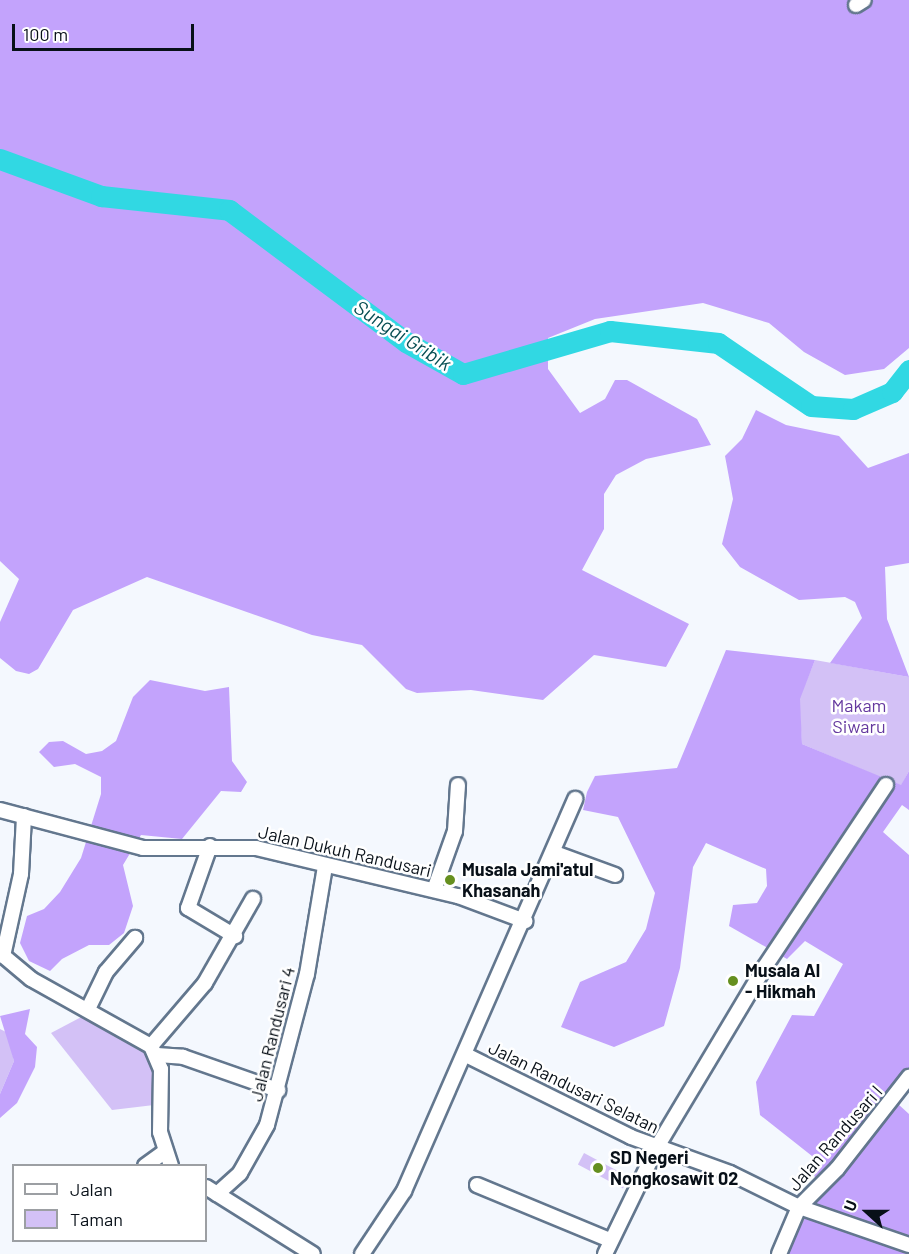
<!DOCTYPE html>
<style>
body{margin:0}
#map{position:relative;width:909px;height:1254px;overflow:hidden;background:#f4f8fe;font-family:Barlow,sans-serif}
div>[style]{position:absolute}
.green>*{inset:0;background:#d3c1f6;transform-origin:0 0}
.forest>*{inset:0;background:#c3a3fc}
.river>*{height:21px;margin:-10.5px;padding:0 10.5px;transform-origin:10.5px;border-radius:10.5px;background:#31d8e3}
.roads{filter:drop-shadow(2px 0 #63778e) drop-shadow(-2px 0 #63778e) drop-shadow(0 2px #63778e) drop-shadow(0 -2px #63778e)}
.minor>*{height:14px;margin:-7px;padding:0 7px;transform-origin:7px;border-radius:7px;background:#fff}
.dots>*{width:16px;height:16px;translate:-50% -50%;box-sizing:border-box;border:3px solid #fff;border-radius:50%}
span{translate:-50% -50%;white-space:nowrap;text-align:center;line-height:1.15;-webkit-text-stroke:5px #fff;paint-order:stroke}
.park-label{font-size:18px;color:#64389e}
.street-label{font-size:18px;color:#081018}
.poi-label{font-size:18px;color:#081018;font-weight:700}
.left{translate:0 -50%;text-align:left}
.water-label{font-size:20px;color:#074e53;font-style:italic}
.legend{position:absolute;left:12px;top:1164px;width:195px;height:78px;box-sizing:border-box;background:#fff;border:2px solid #9c9fa3;margin:0;padding:8px 10px;list-style:none;font-size:18px;color:#081018}
.legend li{display:flex;align-items:center;gap:12px;height:30px}
.legend b{width:30px;border:2px solid #9c9fa3}
.north{position:absolute;left:837px;top:1182px;width:60px;height:60px;-webkit-text-stroke:4px #fff;paint-order:stroke;rotate:291deg;font-size:16px;font-weight:700;line-height:24px;text-align:center;color:#081018}
.north::after{content:'';display:block;margin:auto;width:21px;height:27px;background:#081018;clip-path:polygon(50% 0,100% 100%,50% 72%,0 100%)}
.scale{position:absolute;left:12px;top:24px;width:182px;height:27px;box-sizing:border-box;border:3px solid #081018;border-top:0;padding-left:8px;font-size:18px;line-height:21px;white-space:nowrap;color:#081018;-webkit-text-stroke:4px #fff;paint-order:stroke}
</style>
<div id="map">
<div class="green">
<i style="clip-path:polygon(815px 660px,909px 677px,909px 771px,901px 786px,802px 744px,799px 699px)"></i>
<i style="clip-path:polygon(87px 1014px,147px 1048px,156px 1061px,154px 1105px,112px 1110px,51px 1033px)"></i>
<i style="clip-path:polygon(0 1029px,8px 1033px,14px 1061px,0 1094px)"></i>
<i style="left:584px;top:1153px;width:51px;height:13px;rotate:28deg"></i>
</div>
<div class="forest">
<i style="clip-path:polygon(0 0,909px 0,909px 348px,884px 369px,845px 375px,804px 352px,769px 323px,703px 303px,595px 319px,548px 338px,548px 369px,580px 413px,605px 399px,615px 380px,627px 380px,697px 419px,711px 445px,646px 459px,616px 475px,604px 494px,604px 529px,582px 570px,689px 624px,666px 667px,594px 655px,543px 700px,471px 690px,417px 693px,406px 689px,362px 645px,312px 635px,147px 577px,73px 610px,38px 669px,29px 674px,16px 671px,0 658px,0 622px,19px 579px,0 561px)"></i>
<i style="clip-path:polygon(756px 410px,786px 425px,839px 436px,868px 468px,909px 453px,909px 563px,885px 567px,887px 619px,909px 677px,830px 663px,862px 618px,855px 602px,845px 597px,799px 600px,740px 567px,722px 544px,733px 499px,725px 456px,742px 439px)"></i>
<i style="clip-path:polygon(726px 650px,815px 660px,800px 699px,802px 744px,901px 785px,909px 771px,909px 810px,902px 805px,883px 832px,909px 855px,909px 1088px,898px 1104px,909px 1114px,909px 1254px,786px 1254px,817px 1195px,812px 1156px,760px 1115px,756px 1082px,792px 1015px,814px 1016px,843px 964px,805px 941px,787px 959px,729px 926px,733px 905px,757px 903px,767px 886px,766px 869px,706px 843px,693px 867px,680px 968px,664px 1026px,614px 1047px,561px 1027px,580px 982px,626px 962px,646px 929px,655px 893px,618px 817px,583px 810px,587px 792px,595px 776px,677px 768px)"></i>
<i style="clip-path:polygon(150px 680px,205px 691px,229px 687px,232px 761px,247px 782px,241px 792px,221px 791px,182px 839px,141px 835px,123px 865px,133px 906px,124px 933px,109px 945px,89px 945px,62px 959px,50px 971px,29px 961px,20px 943px,27px 916px,44px 909px,60px 892px,81px 858px,101px 794px,101px 777px,75px 764px,54px 767px,39px 752px,49px 742px,63px 741px,86px 754px,102px 751px,116px 741px,133px 697px)"></i>
<i style="clip-path:polygon(30px 1009px,25px 1034px,37px 1047px,35px 1067px,17px 1103px,0 1118px,0 1094px,14px 1061px,0 1016px)"></i>
</div>
<div class="river">
<i style="left:0;top:159px;width:108px;rotate:20.1deg"></i>
<i style="left:101px;top:196px;width:129px;rotate:6.2deg"></i>
<i style="left:229px;top:210px;width:221px;rotate:36.7deg"></i>
<i style="left:406px;top:342px;width:65px;rotate:29.3deg"></i>
<i style="left:463px;top:374px;width:153px;rotate:-16.3deg"></i>
<i style="left:610px;top:331px;width:109px;rotate:6.3deg"></i>
<i style="left:718px;top:343px;width:112px;rotate:34.1deg"></i>
<i style="left:811px;top:406px;width:42px;rotate:4.1deg"></i>
<i style="left:853px;top:409px;width:43px;rotate:-23.6deg"></i>
<i style="left:892px;top:392px;width:28px;rotate:-52deg"></i>
</div>
<div class="roads">
<div class="minor">
<i style="left:856px;top:5px;width:9px;rotate:-32deg"></i>
<i style="left:0;top:810px;width:148px;rotate:14.9deg"></i>
<i style="left:143px;top:848px;width:113px"></i>
<i style="left:256px;top:848px;width:208px;rotate:13.4deg"></i>
<i style="left:458px;top:896px;width:72px;rotate:20.5deg"></i>
<i style="left:210px;top:846px;width:66px;rotate:109.5deg"></i>
<i style="left:188px;top:908px;width:55px;rotate:30.8deg"></i>
<i style="left:555px;top:853px;width:64px;rotate:20.1deg"></i>
<i style="left:434px;top:890px;width:63px;rotate:-70.4deg"></i>
<i style="left:455px;top:831px;width:46px;rotate:-86.3deg"></i>
<i style="left:0;top:953px;width:40px;rotate:40deg"></i>
<i style="left:31px;top:979px;width:137px;rotate:29.2deg"></i>
<i style="left:151px;top:1046px;width:25px;rotate:67deg"></i>
<i style="left:161px;top:1069px;width:63px;rotate:90.9deg"></i>
<i style="left:160px;top:1132px;width:36px;rotate:72deg"></i>
<i style="left:3px;top:956px;width:84px;rotate:-77.6deg"></i>
<i style="left:21px;top:874px;width:58px;rotate:-87deg"></i>
<i style="left:88px;top:1009px;width:41px;rotate:-64.1deg"></i>
<i style="left:106px;top:972px;width:45px;rotate:-49.5deg"></i>
<i style="left:151px;top:1046px;width:83px;rotate:-49.4deg"></i>
<i style="left:205px;top:983px;width:97px;rotate:-60.3deg"></i>
<i style="left:157px;top:1055px;width:26px;rotate:4deg"></i>
<i style="left:183px;top:1057px;width:101px;rotate:19.2deg"></i>
<i style="left:466px;top:1055px;width:184px;rotate:26.4deg"></i>
<i style="left:631px;top:1137px;width:105px;rotate:20deg"></i>
<i style="left:730px;top:1173px;width:77px;rotate:26.2deg"></i>
<i style="left:799px;top:1207px;width:116px;rotate:19.1deg"></i>
<i style="left:145px;top:1166px;width:24px;rotate:-36deg"></i>
<i style="left:477px;top:1185px;width:144px;rotate:22.5deg"></i>
<i style="left:206px;top:1187px;width:126px;rotate:32.1deg"></i>
<i style="left:217px;top:1194px;width:31px;rotate:-42deg"></i>
<i style="left:240px;top:1173px;width:55px;rotate:-60.6deg"></i>
<i style="left:267px;top:1125px;width:156px;rotate:-75.2deg"></i>
<i style="left:307px;top:974px;width:109px;rotate:-80.5deg"></i>
<i style="left:362px;top:1254px;width:76px;rotate:-56.3deg"></i>
<i style="left:404px;top:1191px;width:428px;rotate:-66.4deg"></i>
<i style="left:605px;top:1254px;width:119px;rotate:-64.1deg"></i>
<i style="left:657px;top:1147px;width:209px;rotate:-59.1deg"></i>
<i style="left:764px;top:968px;width:220px;rotate:-56.3deg"></i>
<i style="left:779px;top:1254px;width:51px;rotate:-66.9deg"></i>
<i style="left:799px;top:1207px;width:54px;rotate:-45deg"></i>
<i style="left:837px;top:1169px;width:117px;rotate:-52deg"></i>
</div>
</div>
<div class="dots">
<i style="left:450px;top:880px;background:#658f1f"></i>
<i style="left:733px;top:981px;background:#658f1f"></i>
<i style="left:598px;top:1168px;background:#658f1f"></i>
</div>
<div class="park-label">
<span style="left:859px;top:716px">Makam<br>Siwaru</span>
</div>
<div class="street-label">
<span style="left:345px;top:851px;rotate:13deg">Jalan Dukuh Randusari</span>
<span style="left:272px;top:1034px;rotate:-76deg">Jalan Randusari 4</span>
<span style="left:574px;top:1087px;rotate:26deg">Jalan Randusari Selatan</span>
<span style="left:835px;top:1138px;rotate:-49deg">Jalan Randusari I</span>
</div>
<div class="poi-label">
<span class="left" style="left:462px;top:880px">Musala Jami'atul<br>Khasanah</span>
<span class="left" style="left:745px;top:981px">Musala Al<br>- Hikmah</span>
<span class="left" style="left:610px;top:1168px">SD Negeri<br>Nongkosawit 02</span>
</div>
<div class="water-label">
<span style="left:403px;top:335px;rotate:33deg">Sungai Gribik</span>
</div>
<ul class="legend">
<li><b style="height:8px;background:#fff"></b>Jalan</li>
<li><b style="height:16px;background:#d3c1f6"></b>Taman</li>
</ul>
<div class="north">U</div>
<div class="scale">100 m</div>
</div>
